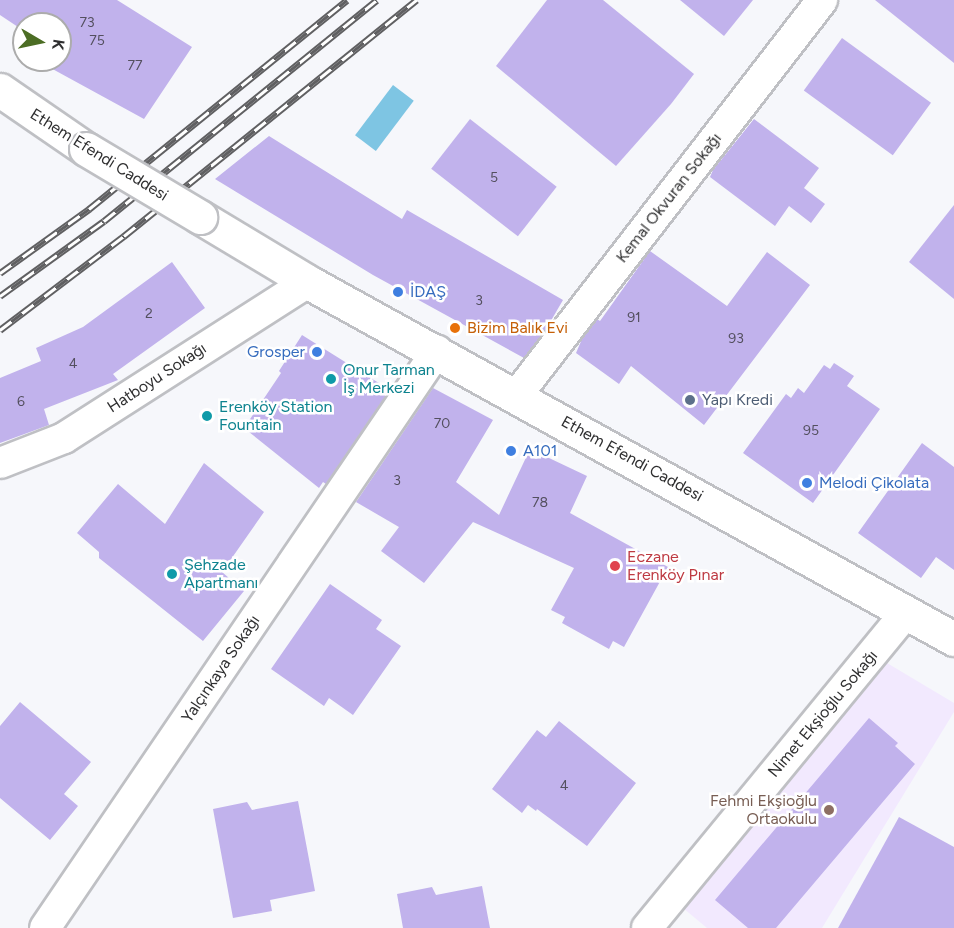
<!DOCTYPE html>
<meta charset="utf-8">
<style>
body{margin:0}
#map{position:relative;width:954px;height:928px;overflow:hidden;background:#f6f7fb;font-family:Figtree,sans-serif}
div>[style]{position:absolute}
.education>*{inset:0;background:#f2e9fe}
.water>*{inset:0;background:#7ec5e3;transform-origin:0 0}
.building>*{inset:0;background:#c1b2ec;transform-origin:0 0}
.roads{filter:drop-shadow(2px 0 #bfc0c4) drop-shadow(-2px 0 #bfc0c4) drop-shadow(0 2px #bfc0c4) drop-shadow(0 -2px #bfc0c4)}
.minor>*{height:30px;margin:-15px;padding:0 15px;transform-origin:15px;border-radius:15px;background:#fff}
.secondary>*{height:33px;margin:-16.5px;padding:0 16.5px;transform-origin:16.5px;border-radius:16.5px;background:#fff}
.rail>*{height:7px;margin-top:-3.5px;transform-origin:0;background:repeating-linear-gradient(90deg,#fff 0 14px,#606062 0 28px);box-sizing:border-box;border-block:2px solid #606062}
.bridges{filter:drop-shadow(2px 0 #bfc0c4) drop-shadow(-2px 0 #bfc0c4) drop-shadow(0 2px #bfc0c4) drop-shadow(0 -2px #bfc0c4)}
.secondary-bridge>*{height:33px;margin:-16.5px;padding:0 16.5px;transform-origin:16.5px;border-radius:16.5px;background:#fff}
.dots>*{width:16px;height:16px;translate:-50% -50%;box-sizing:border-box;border:3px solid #fff;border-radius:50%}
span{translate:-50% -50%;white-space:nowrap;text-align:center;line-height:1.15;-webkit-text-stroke:5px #fff;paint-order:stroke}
.number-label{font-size:14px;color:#54505f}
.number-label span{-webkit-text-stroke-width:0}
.street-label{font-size:16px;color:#2f2f30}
.shop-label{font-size:16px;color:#366cbe}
.left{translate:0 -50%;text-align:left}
.right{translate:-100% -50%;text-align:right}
.food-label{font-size:16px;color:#c56008}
.culture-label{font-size:16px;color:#0d838f}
.service-label{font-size:16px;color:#4e5e75}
.health-label{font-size:16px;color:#be3a42}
.education-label{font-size:16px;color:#785e54}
.north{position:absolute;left:12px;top:12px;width:60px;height:60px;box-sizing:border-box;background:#fff;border:2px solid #acacac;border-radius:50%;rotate:99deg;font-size:16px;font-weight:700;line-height:24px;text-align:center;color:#2f2f30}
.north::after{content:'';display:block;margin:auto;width:21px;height:27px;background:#4c6d24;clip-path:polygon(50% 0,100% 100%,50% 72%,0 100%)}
</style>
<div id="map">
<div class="education">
<i style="clip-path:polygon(887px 663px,954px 703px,954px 712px,822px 928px,707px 928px,683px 908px)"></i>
</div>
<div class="water">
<i style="left:393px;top:85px;width:26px;height:63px;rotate:37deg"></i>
</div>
<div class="building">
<i style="clip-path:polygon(0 0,117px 0,192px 47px,144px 119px,47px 66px,51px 60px,60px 60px,60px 24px,24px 24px,24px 31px,0 15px)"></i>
<i style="clip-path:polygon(547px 0,603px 0,694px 74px,671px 104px,616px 166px,496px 66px)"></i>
<i style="clip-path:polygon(680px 0,753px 0,724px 36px)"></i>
<i style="clip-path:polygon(875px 0,954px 0,954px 63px)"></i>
<i style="left:842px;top:38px;width:110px;height:65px;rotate:36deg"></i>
<i style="left:470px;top:119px;width:110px;height:63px;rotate:38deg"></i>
<i style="clip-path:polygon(754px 119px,819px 168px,804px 188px,825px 204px,811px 223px,789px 206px,775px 226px,710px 177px,713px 170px)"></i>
<i style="clip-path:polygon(269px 136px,402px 219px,407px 210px,563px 300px,545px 331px,524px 358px,373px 275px,215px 179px)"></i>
<i style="clip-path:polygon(954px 205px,954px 299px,909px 262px)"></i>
<i style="clip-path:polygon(650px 251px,727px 306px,767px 252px,810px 285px,704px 425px,631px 366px,619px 384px,576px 353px,582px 339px,597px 319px,600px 321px)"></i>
<i style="clip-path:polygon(172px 262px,205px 308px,113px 374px,118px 380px,44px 409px,49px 425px,0 443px,0 378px,41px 361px,36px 348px,83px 327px)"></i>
<i style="clip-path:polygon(302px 335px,390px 390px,326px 484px,323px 482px,319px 488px,244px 428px,281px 373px,279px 371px)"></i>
<i style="clip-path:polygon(834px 363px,854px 376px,847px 386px,880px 409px,813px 503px,743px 453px,786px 394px,791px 398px,798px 388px,804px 393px,824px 365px,830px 369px)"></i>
<i style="clip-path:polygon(433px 388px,493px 420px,456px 482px,499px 515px,530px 449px,587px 476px,570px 513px,668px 567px,624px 647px,613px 641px,609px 649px,562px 623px,565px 617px,551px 610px,574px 568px,473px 522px,424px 583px,381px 551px,399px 527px,356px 502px)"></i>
<i style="clip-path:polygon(922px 443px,954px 467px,954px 570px,936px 557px,921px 578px,858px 533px)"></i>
<i style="clip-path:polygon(204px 463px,264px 512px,222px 572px,244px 591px,203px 641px,99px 558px,99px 552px,77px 533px,118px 484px,165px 524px)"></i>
<i style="clip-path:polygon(330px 584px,382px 620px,376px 629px,401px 646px,353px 715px,329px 698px,324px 706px,271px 669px)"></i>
<i style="clip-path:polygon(20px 702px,91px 762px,64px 794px,78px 806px,50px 840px,0 798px,0 726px)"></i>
<i style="clip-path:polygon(869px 718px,898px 743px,895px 746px,915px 764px,776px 928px,748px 928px,715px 900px)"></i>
<i style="clip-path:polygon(559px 721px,636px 783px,587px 846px,537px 809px,536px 811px,528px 805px,522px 813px,492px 789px,537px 730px,546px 737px)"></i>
<i style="clip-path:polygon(298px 801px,315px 891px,270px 900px,272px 911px,233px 918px,213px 809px,247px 802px,252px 810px)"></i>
<i style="clip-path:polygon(899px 817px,954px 847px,954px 928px,838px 928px)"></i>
<i style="clip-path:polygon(482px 886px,490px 928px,403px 928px,397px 894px,432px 887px,436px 895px)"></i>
</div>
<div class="roads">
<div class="minor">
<i style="left:517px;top:395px;width:499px;rotate:-52.3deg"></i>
<i style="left:0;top:463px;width:69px;rotate:-21.3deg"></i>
<i style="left:64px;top:438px;width:290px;rotate:-32.6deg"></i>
<i style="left:45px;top:928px;width:698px;rotate:-55.81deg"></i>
<i style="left:647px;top:928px;width:409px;rotate:-50.6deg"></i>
</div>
<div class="secondary">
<i style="left:0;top:90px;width:104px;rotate:34.5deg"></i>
<i style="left:200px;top:217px;width:126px;rotate:31deg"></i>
<i style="left:308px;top:282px;width:738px;rotate:28.93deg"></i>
</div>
</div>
<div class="rail">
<i style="left:0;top:273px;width:110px;rotate:-35.7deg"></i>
<i style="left:89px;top:209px;width:332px;rotate:-39deg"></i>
<i style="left:0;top:296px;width:128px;rotate:-35.8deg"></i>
<i style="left:104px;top:221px;width:351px;rotate:-39deg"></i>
<i style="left:0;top:330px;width:156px;rotate:-37.2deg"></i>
<i style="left:124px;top:236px;width:376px;rotate:-38.9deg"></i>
</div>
<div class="bridges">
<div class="secondary-bridge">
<i style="left:86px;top:149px;width:133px;rotate:30.8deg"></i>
</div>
</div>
<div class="dots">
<i style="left:398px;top:292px;background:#3f7fe0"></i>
<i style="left:455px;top:328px;background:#e8710a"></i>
<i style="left:317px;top:352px;background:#3f7fe0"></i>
<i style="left:331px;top:379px;background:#0f9aa8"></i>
<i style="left:690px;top:400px;background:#5c6f8a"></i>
<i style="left:207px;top:416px;background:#0f9aa8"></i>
<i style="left:511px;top:451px;background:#3f7fe0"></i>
<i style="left:807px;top:483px;background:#3f7fe0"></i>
<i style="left:615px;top:566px;background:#e0444e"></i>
<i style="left:172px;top:574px;background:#0f9aa8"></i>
<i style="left:829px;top:810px;background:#8d6e63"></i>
</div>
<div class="number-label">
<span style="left:87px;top:23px">73</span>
<span style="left:97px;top:41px">75</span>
<span style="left:135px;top:66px">77</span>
<span style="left:494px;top:178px">5</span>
<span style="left:479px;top:301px">3</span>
<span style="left:149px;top:314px">2</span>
<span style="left:634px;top:318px">91</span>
<span style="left:736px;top:339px">93</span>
<span style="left:73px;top:364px">4</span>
<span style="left:21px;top:402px">6</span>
<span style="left:442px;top:424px">70</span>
<span style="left:811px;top:431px">95</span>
<span style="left:397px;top:481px">3</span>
<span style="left:540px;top:503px">78</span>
<span style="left:564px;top:786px">4</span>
</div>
<div class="street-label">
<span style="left:99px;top:155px;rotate:32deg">Ethem Efendi Caddesi</span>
<span style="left:669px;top:198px;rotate:-52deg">Kemal Okvuran Sokağı</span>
<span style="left:157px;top:378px;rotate:-33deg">Hatboyu Sokağı</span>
<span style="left:632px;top:459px;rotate:29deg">Ethem Efendi Caddesi</span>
<span style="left:221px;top:669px;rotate:-56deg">Yalçınkaya Sokağı</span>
<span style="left:823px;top:714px;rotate:-50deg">Nimet Ekşioğlu Sokağı</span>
</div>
<div class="shop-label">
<span class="left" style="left:410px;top:292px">İDAŞ</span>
<span class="right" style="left:305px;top:352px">Grosper</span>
<span class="left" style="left:523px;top:451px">A101</span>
<span class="left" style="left:819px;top:483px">Melodi Çikolata</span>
</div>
<div class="food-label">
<span class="left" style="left:467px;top:328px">Bizim Balık Evi</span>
</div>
<div class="culture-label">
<span class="left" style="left:343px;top:379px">Onur Tarman<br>İş Merkezi</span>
<span class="left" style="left:219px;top:416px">Erenköy Station<br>Fountain</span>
<span class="left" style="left:184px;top:574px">Şehzade<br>Apartmanı</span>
</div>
<div class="service-label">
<span class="left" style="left:702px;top:400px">Yapı Kredi</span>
</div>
<div class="health-label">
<span class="left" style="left:627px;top:566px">Eczane<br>Erenköy Pınar</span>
</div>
<div class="education-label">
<span class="right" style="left:817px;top:810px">Fehmi Ekşioğlu<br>Ortaokulu</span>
</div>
<div class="north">K</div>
</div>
